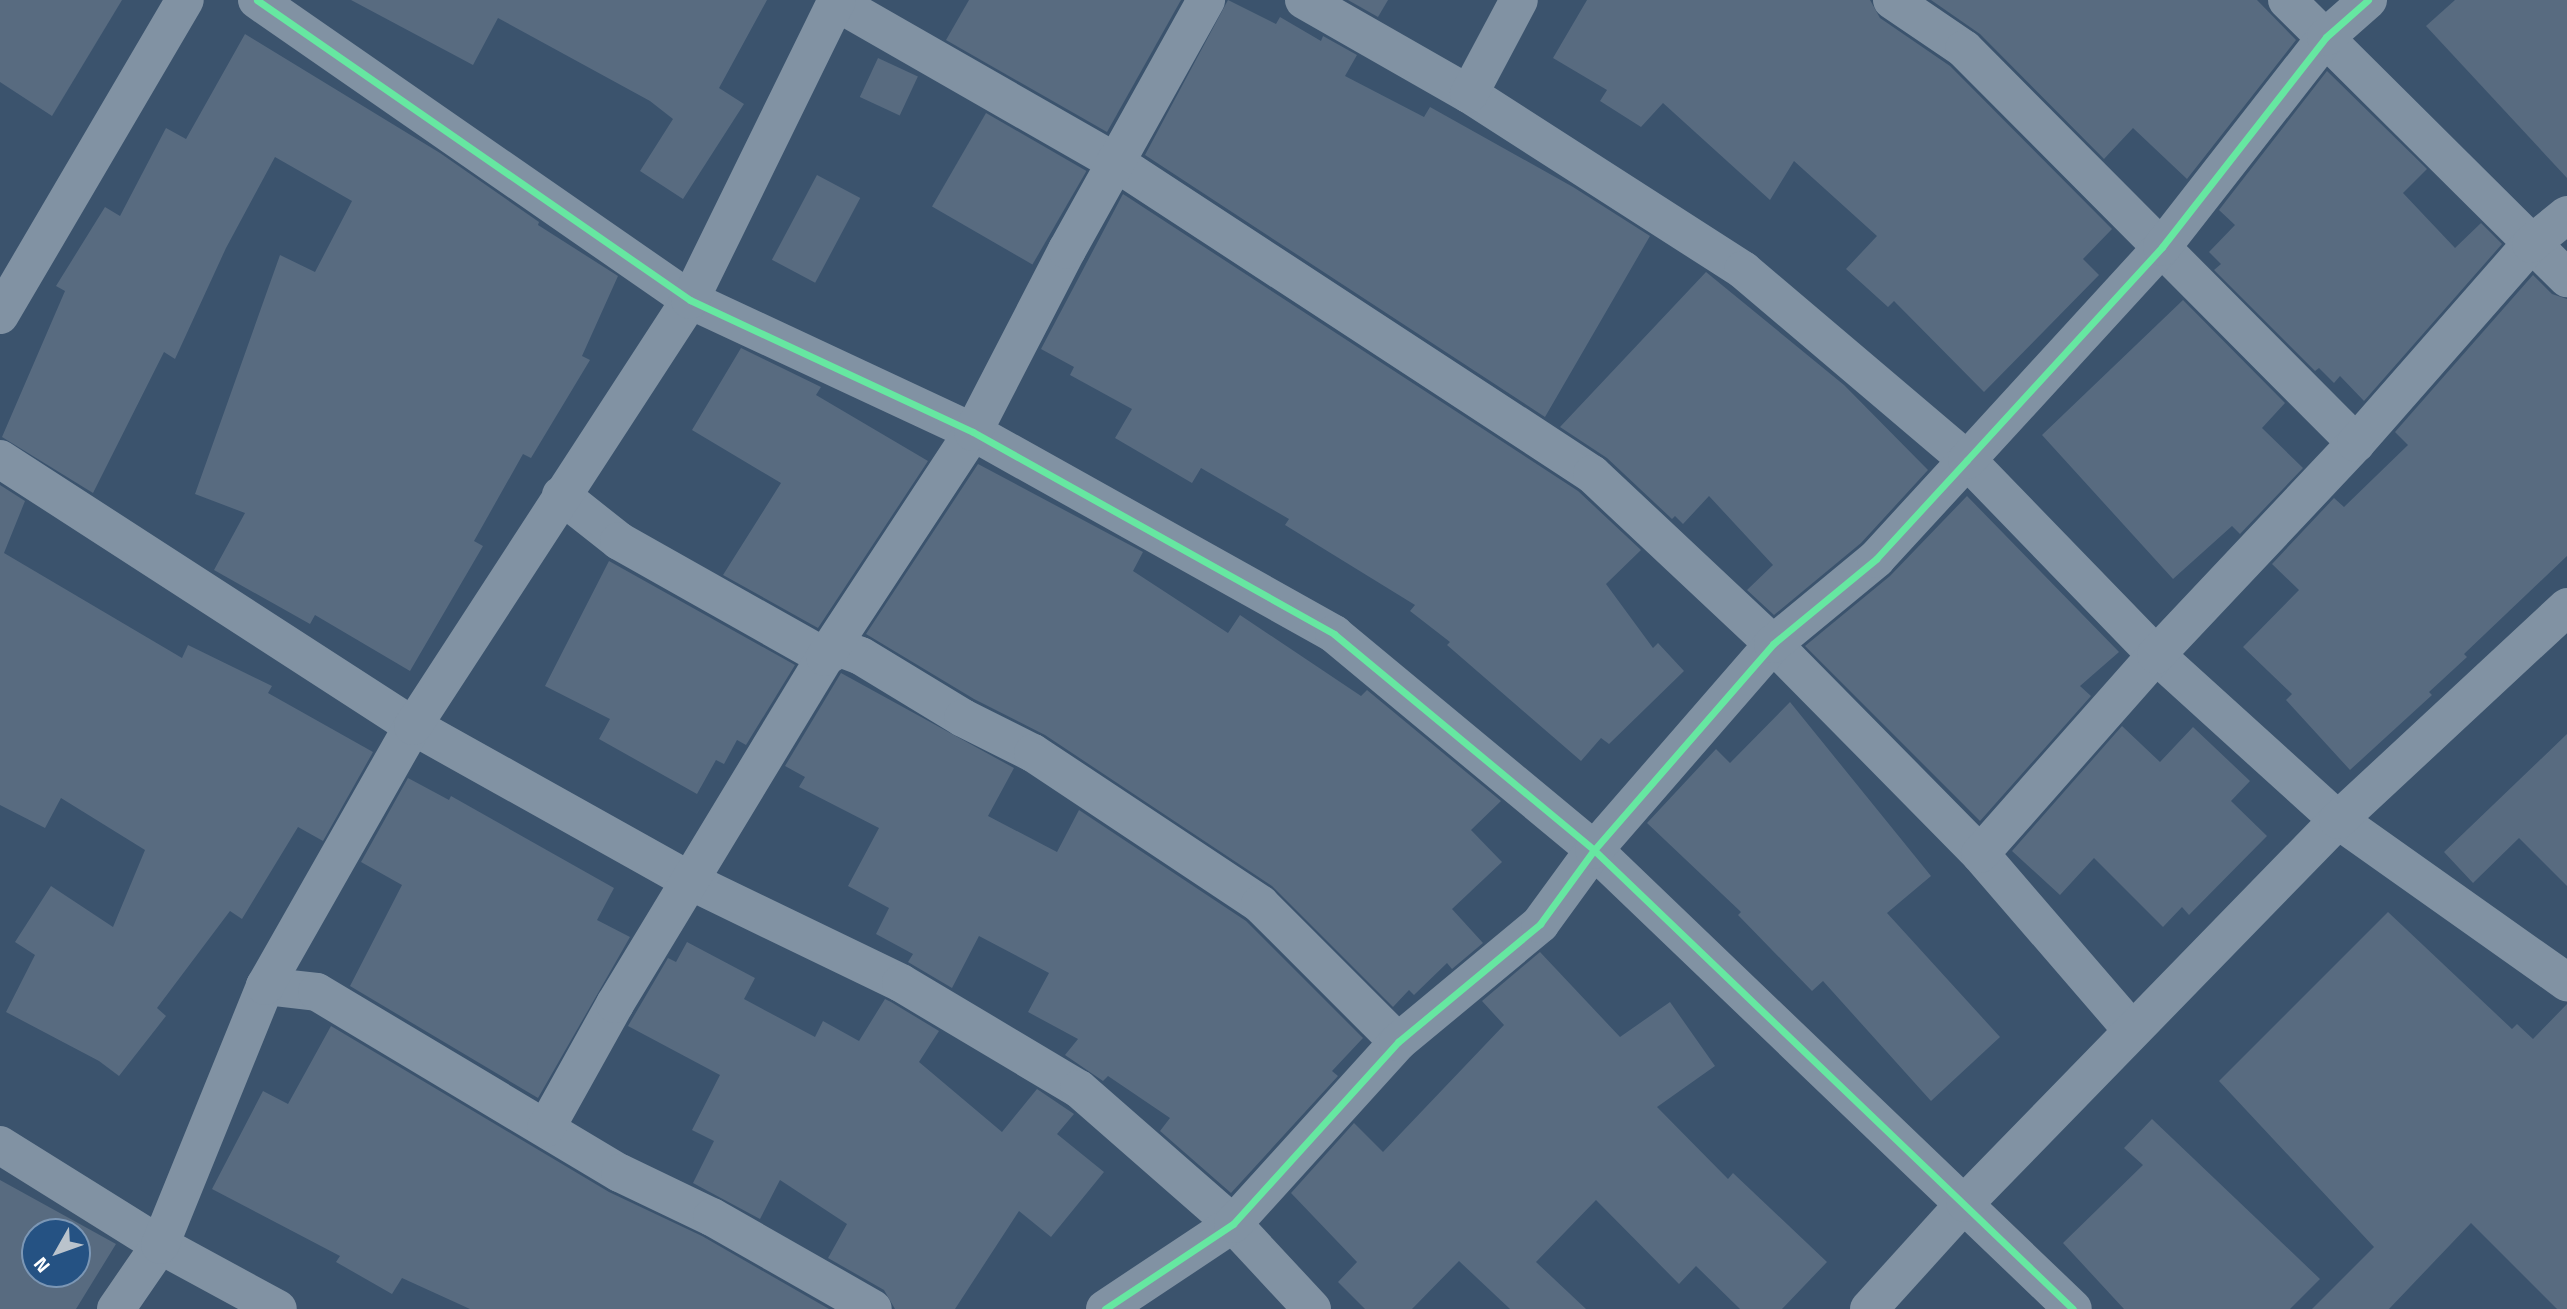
<!DOCTYPE html>
<style>
body{margin:0}
#map{position:relative;width:2567px;height:1309px;overflow:hidden;background:#3b536d;font-family:"Titillium Web",sans-serif}
div>[style]{position:absolute}
.building>*{inset:0;background:#586b80;transform-origin:0 0}
.minor>*{height:38px;margin:-19px;padding:0 19px;transform-origin:19px;border-radius:19px;background:#8192a3}
.tertiary>*{height:38px;margin:-19px;padding:0 19px;transform-origin:19px;border-radius:19px;background:#8192a3}
.cycleway>*{height:7px;margin:-3.5px;padding:0 3.5px;transform-origin:3.5px;border-radius:3.5px;background:#66e7a1}
span{translate:-50% -50%;white-space:nowrap;text-align:center;line-height:1.15;-webkit-text-stroke:6px #255283;paint-order:stroke}
.north{position:absolute;left:21px;top:1218px;width:70px;height:70px;box-sizing:border-box;background:#255283;border:2px solid #7c97b5;border-radius:50%;rotate:230deg;font-size:19px;font-weight:700;line-height:28px;text-align:center;color:#fff}
.north::after{content:'';display:block;margin:auto;width:24px;height:32px;background:#bac3cc;clip-path:polygon(50% 0,100% 100%,50% 72%,0 100%)}
</style>
<div id="map">
<div class="building">
<i style="clip-path:polygon(0 0,122px 0,52px 116px,0 82px)"></i>
<i style="clip-path:polygon(351px 0,767px 0,719px 88px,744px 104px,683px 199px,640px 171px,673px 119px,650px 101px,498px 18px,473px 65px)"></i>
<i style="clip-path:polygon(969px 0,1181px 0,1107px 132px,946px 40px)"></i>
<i style="clip-path:polygon(1228px 0,1276px 24px,1280px 17px,1321px 41px,1323px 36px,1357px 55px,1345px 76px,1424px 117px,1430px 107px,1573px 187px,1650px 236px,1545px 417px,1145px 155px)"></i>
<i style="clip-path:polygon(1348px 0,1388px 0,1378px 17px)"></i>
<i style="clip-path:polygon(1587px 0,1870px 0,1880px 18px,1950px 66px,2112px 229px,2083px 259px,2099px 275px,1984px 392px,1894px 301px,1888px 307px,1846px 269px,1877px 236px,1794px 161px,1770px 200px,1663px 103px,1641px 127px,1600px 101px,1607px 90px,1553px 58px)"></i>
<i style="clip-path:polygon(1931px 0,2257px 0,2296px 40px,2187px 179px,2133px 128px,2104px 159px,1980px 34px)"></i>
<i style="clip-path:polygon(2455px 0,2567px 0,2567px 178px,2426px 26px)"></i>
<i style="clip-path:polygon(245px 34px,440px 153px,539px 222px,538px 225px,618px 276px,582px 356px,590px 360px,531px 458px,523px 454px,474px 541px,483px 546px,410px 671px,315px 615px,310px 624px,214px 570px,245px 513px,195px 494px,280px 255px,315px 272px,352px 201px,275px 157px,226px 248px,175px 359px,164px 352px,93px 493px,2px 437px,65px 291px,56px 286px,105px 207px,120px 216px,166px 128px,186px 139px)"></i>
<i style="left:878px;top:58px;width:44px;height:43px;rotate:25deg"></i>
<i style="clip-path:polygon(2327px 71px,2427px 169px,2403px 193px,2455px 248px,2481px 223px,2502px 244px,2364px 401px,2340px 376px,2334px 383px,2319px 368px,2315px 371px,2214px 270px,2221px 264px,2209px 252px,2235px 225px,2219px 210px)"></i>
<i style="left:986px;top:113px;width:116px;height:108px;rotate:30deg"></i>
<i style="left:817px;top:175px;width:49px;height:96px;rotate:28deg"></i>
<i style="clip-path:polygon(1123px 194px,1578px 491px,1641px 550px,1606px 584px,1653px 648px,1658px 643px,1684px 671px,1609px 744px,1601px 738px,1581px 761px,1447px 645px,1450px 642px,1410px 611px,1415px 605px,1285px 525px,1289px 519px,1201px 468px,1192px 483px,1115px 438px,1132px 409px,1070px 375px,1074px 367px,1041px 349px)"></i>
<i style="clip-path:polygon(1706px 272px,1844px 385px,1928px 470px,1861px 543px,1774px 615px,1747px 590px,1773px 565px,1709px 496px,1683px 524px,1675px 516px,1672px 519px,1607px 458px,1560px 427px)"></i>
<i style="clip-path:polygon(2533px 275px,2552px 294px,2567px 299px,2567px 556px,2464px 654px,2467px 657px,2429px 692px,2432px 695px,2350px 770px,2286px 700px,2292px 694px,2243px 647px,2299px 590px,2272px 564px,2334px 498px,2344px 507px,2408px 445px,2395px 432px)"></i>
<i style="clip-path:polygon(2183px 300px,2285px 403px,2262px 428px,2303px 468px,2240px 534px,2232px 526px,2173px 579px,2042px 435px)"></i>
<i style="clip-path:polygon(741px 348px,821px 387px,816px 395px,928px 461px,818px 628px,723px 575px,781px 483px,692px 430px)"></i>
<i style="clip-path:polygon(978px 464px,1143px 552px,1133px 571px,1228px 633px,1240px 615px,1361px 696px,1367px 690px,1501px 801px,1471px 830px,1502px 862px,1452px 909px,1483px 943px,1452px 969px,1447px 963px,1414px 995px,1409px 990px,1393px 1007px,1272px 886px,1045px 735px,974px 699px,866px 634px)"></i>
<i style="clip-path:polygon(0 485px,25px 501px,4px 553px,182px 658px,188px 645px,272px 686px,268px 693px,373px 752px,323px 841px,298px 827px,242px 919px,230px 911px,157px 1008px,166px 1016px,119px 1076px,99px 1061px,6px 1012px,35px 955px,15px 942px,51px 886px,113px 927px,145px 850px,61px 798px,45px 828px,0 805px)"></i>
<i style="clip-path:polygon(1967px 496px,2119px 652px,2080px 686px,2091px 696px,1980px 821px,1805px 646px,1890px 576px)"></i>
<i style="clip-path:polygon(609px 561px,795px 665px,746px 745px,737px 740px,724px 764px,716px 760px,697px 794px,599px 739px,610px 719px,545px 686px)"></i>
<i style="clip-path:polygon(841px 673px,1014px 768px,988px 816px,1057px 852px,1079px 810px,1246px 921px,1363px 1038px,1332px 1071px,1338px 1076px,1231px 1193px,1160px 1131px,1170px 1118px,1108px 1076px,1103px 1081px,1065px 1055px,1078px 1039px,1028px 1012px,1049px 973px,979px 936px,952px 988px,908px 962px,913px 954px,876px 934px,889px 908px,848px 886px,879px 828px,799px 787px,805px 777px,785px 766px)"></i>
<i style="clip-path:polygon(1790px 702px,1931px 876px,1887px 913px,2000px 1037px,1931px 1101px,1823px 981px,1812px 991px,1738px 915px,1741px 912px,1647px 823px,1716px 749px,1730px 763px)"></i>
<i style="clip-path:polygon(2122px 726px,2160px 762px,2193px 727px,2250px 781px,2231px 801px,2267px 836px,2189px 915px,2182px 907px,2163px 927px,2094px 858px,2060px 895px,2012px 851px)"></i>
<i style="clip-path:polygon(2567px 734px,2567px 886px,2519px 838px,2473px 883px,2444px 852px)"></i>
<i style="clip-path:polygon(408px 778px,449px 800px,451px 796px,614px 888px,597px 920px,630px 937px,538px 1098px,350px 986px,402px 885px,361px 862px)"></i>
<i style="clip-path:polygon(2388px 912px,2512px 1029px,2517px 1024px,2533px 1039px,2567px 1004px,2567px 1309px,2557px 1309px,2471px 1223px,2389px 1309px,2312px 1309px,2374px 1247px,2219px 1081px)"></i>
<i style="clip-path:polygon(687px 942px,755px 978px,744px 999px,815px 1037px,823px 1021px,859px 1041px,885px 999px,891px 1002px,939px 1031px,919px 1062px,1002px 1132px,1037px 1089px,1074px 1114px,1057px 1134px,1104px 1172px,1051px 1237px,1019px 1211px,955px 1309px,895px 1309px,884px 1290px,828px 1258px,847px 1224px,780px 1180px,760px 1219px,693px 1183px,714px 1141px,692px 1130px,720px 1075px,628px 1026px,668px 958px,676px 962px)"></i>
<i style="clip-path:polygon(1540px 952px,1620px 1037px,1670px 1002px,1715px 1066px,1657px 1107px,1728px 1179px,1733px 1173px,1827px 1262px,1782px 1309px,1740px 1309px,1696px 1266px,1679px 1284px,1596px 1200px,1536px 1262px,1586px 1309px,1510px 1309px,1459px 1261px,1412px 1309px,1365px 1309px,1338px 1282px,1357px 1262px,1291px 1193px,1354px 1123px,1383px 1152px,1504px 1025px,1482px 1001px)"></i>
<i style="clip-path:polygon(331px 1026px,609px 1192px,702px 1236px,829px 1309px,470px 1309px,402px 1278px,392px 1294px,336px 1262px,340px 1256px,212px 1189px,263px 1091px,288px 1104px)"></i>
<i style="clip-path:polygon(2152px 1119px,2320px 1279px,2290px 1309px,2124px 1309px,2063px 1243px,2143px 1165px,2124px 1148px)"></i>
<i style="clip-path:polygon(evenodd,0 1180px,116px 1244px,76px 1309px,0 1309px,0 1180px,35px 1232px,77px 1232px,77px 1274px,35px 1274px,35px 1232px)"></i>
</div>
<div class="minor">
<i style="left:257px;top:0;width:527px;rotate:34.72deg"></i>
<i style="left:690px;top:300px;width:312px;rotate:25deg"></i>
<i style="left:973px;top:432px;width:414px;rotate:29.2deg"></i>
<i style="left:1334px;top:634px;width:338px;rotate:39.7deg"></i>
<i style="left:1594px;top:850px;width:663px;rotate:43.78deg"></i>
<i style="left:1304px;top:0;width:190px;rotate:29.7deg"></i>
<i style="left:1469px;top:94px;width:326px;rotate:32.7deg"></i>
<i style="left:1743px;top:270px;width:294px;rotate:40.3deg"></i>
<i style="left:1967px;top:460px;width:272px;rotate:45.9deg"></i>
<i style="left:2156px;top:655px;width:246px;rotate:42.2deg"></i>
<i style="left:2338px;top:820px;width:281px;rotate:35.3deg"></i>
<i style="left:1892px;top:0;width:87px;rotate:34.2deg"></i>
<i style="left:1964px;top:49px;width:556px;rotate:45.15deg"></i>
<i style="left:2287px;top:0;width:395px;rotate:44.8deg"></i>
<i style="left:836px;top:2px;width:322px;rotate:29.8deg"></i>
<i style="left:1115px;top:162px;width:570px;rotate:33.19deg"></i>
<i style="left:1592px;top:474px;width:248px;rotate:43.2deg"></i>
<i style="left:1773px;top:644px;width:295px;rotate:45.4deg"></i>
<i style="left:1980px;top:854px;width:233px;rotate:49.2deg"></i>
<i style="left:1469px;top:94px;width:106px;rotate:-62deg"></i>
<i style="left:0;top:459px;width:492px;rotate:32.9deg"></i>
<i style="left:413px;top:726px;width:320px;rotate:29.2deg"></i>
<i style="left:692px;top:882px;width:232px;rotate:25.8deg"></i>
<i style="left:901px;top:983px;width:207px;rotate:30.8deg"></i>
<i style="left:1079px;top:1089px;width:205px;rotate:41.2deg"></i>
<i style="left:1233px;top:1224px;width:116px;rotate:47.1deg"></i>
<i style="left:561px;top:495px;width:74px;rotate:38.4deg"></i>
<i style="left:619px;top:541px;width:236px;rotate:29.4deg"></i>
<i style="left:825px;top:657px;width:17px;rotate:-31deg"></i>
<i style="left:840px;top:648px;width:22px;rotate:21deg"></i>
<i style="left:861px;top:656px;width:119px;rotate:31.3deg"></i>
<i style="left:963px;top:718px;width:78px;rotate:26.6deg"></i>
<i style="left:1033px;top:753px;width:273px;rotate:33.6deg"></i>
<i style="left:1260px;top:904px;width:195px;rotate:45deg"></i>
<i style="left:1980px;top:854px;width:266px;rotate:-48.5deg"></i>
<i style="left:2156px;top:655px;width:291px;rotate:-46.7deg"></i>
<i style="left:2356px;top:443px;width:265px;rotate:-48.7deg"></i>
<i style="left:2531px;top:244px;width:46px;rotate:-38.9deg"></i>
<i style="left:265px;top:986px;width:52px;rotate:6.6deg"></i>
<i style="left:317px;top:992px;width:353px;rotate:30.9deg"></i>
<i style="left:620px;top:1173px;width:102px;rotate:25.6deg"></i>
<i style="left:712px;top:1217px;width:185px;rotate:29.7deg"></i>
<i style="left:546px;top:1128px;width:142px;rotate:-60.9deg"></i>
<i style="left:615px;top:1004px;width:406px;rotate:-58.8deg"></i>
<i style="left:825px;top:657px;width:269px;rotate:-56.7deg"></i>
<i style="left:973px;top:432px;width:205px;rotate:-62.7deg"></i>
<i style="left:1067px;top:250px;width:286px;rotate:-60.9deg"></i>
<i style="left:0;top:1145px;width:189px;rotate:32deg"></i>
<i style="left:160px;top:1245px;width:134px;rotate:28.5deg"></i>
<i style="left:116px;top:1309px;width:78px;rotate:-55.5deg"></i>
<i style="left:160px;top:1245px;width:279px;rotate:-67.9deg"></i>
<i style="left:265px;top:986px;width:299px;rotate:-60.4deg"></i>
<i style="left:413px;top:726px;width:508px;rotate:-56.97deg"></i>
<i style="left:690px;top:300px;width:334px;rotate:-63.9deg"></i>
<i style="left:1105px;top:1309px;width:154px;rotate:-33.6deg"></i>
<i style="left:1233px;top:1224px;width:246px;rotate:-47.8deg"></i>
<i style="left:1398px;top:1042px;width:185px;rotate:-39.7deg"></i>
<i style="left:1540px;top:924px;width:92px;rotate:-53.9deg"></i>
<i style="left:1594px;top:850px;width:273px;rotate:-49deg"></i>
<i style="left:1773px;top:644px;width:134px;rotate:-39.5deg"></i>
<i style="left:1876px;top:559px;width:134px;rotate:-47.4deg"></i>
<i style="left:1967px;top:460px;width:289px;rotate:-47.5deg"></i>
<i style="left:2162px;top:247px;width:266px;rotate:-52deg"></i>
<i style="left:2326px;top:37px;width:56px;rotate:-41.4deg"></i>
<i style="left:1869px;top:1309px;width:143px;rotate:-47.8deg"></i>
<i style="left:1965px;top:1203px;width:535px;rotate:-45.76deg"></i>
<i style="left:2338px;top:820px;width:313px;rotate:-42.9deg"></i>
</div>
<div class="tertiary">
<i style="left:0;top:315px;width:365px;rotate:-59.6deg"></i>
</div>
<div class="cycleway">
<i style="left:257px;top:0;width:527px;rotate:34.72deg"></i>
<i style="left:690px;top:300px;width:312px;rotate:25deg"></i>
<i style="left:973px;top:432px;width:414px;rotate:29.2deg"></i>
<i style="left:1334px;top:634px;width:338px;rotate:39.7deg"></i>
<i style="left:1594px;top:850px;width:663px;rotate:43.78deg"></i>
<i style="left:1105px;top:1309px;width:154px;rotate:-33.6deg"></i>
<i style="left:1233px;top:1224px;width:246px;rotate:-47.8deg"></i>
<i style="left:1398px;top:1042px;width:185px;rotate:-39.7deg"></i>
<i style="left:1540px;top:924px;width:92px;rotate:-53.9deg"></i>
<i style="left:1594px;top:850px;width:273px;rotate:-49deg"></i>
<i style="left:1773px;top:644px;width:134px;rotate:-39.5deg"></i>
<i style="left:1876px;top:559px;width:134px;rotate:-47.4deg"></i>
<i style="left:1967px;top:460px;width:289px;rotate:-47.5deg"></i>
<i style="left:2162px;top:247px;width:266px;rotate:-52deg"></i>
<i style="left:2326px;top:37px;width:56px;rotate:-41.4deg"></i>
</div>
<div class="north">N</div>
</div>
